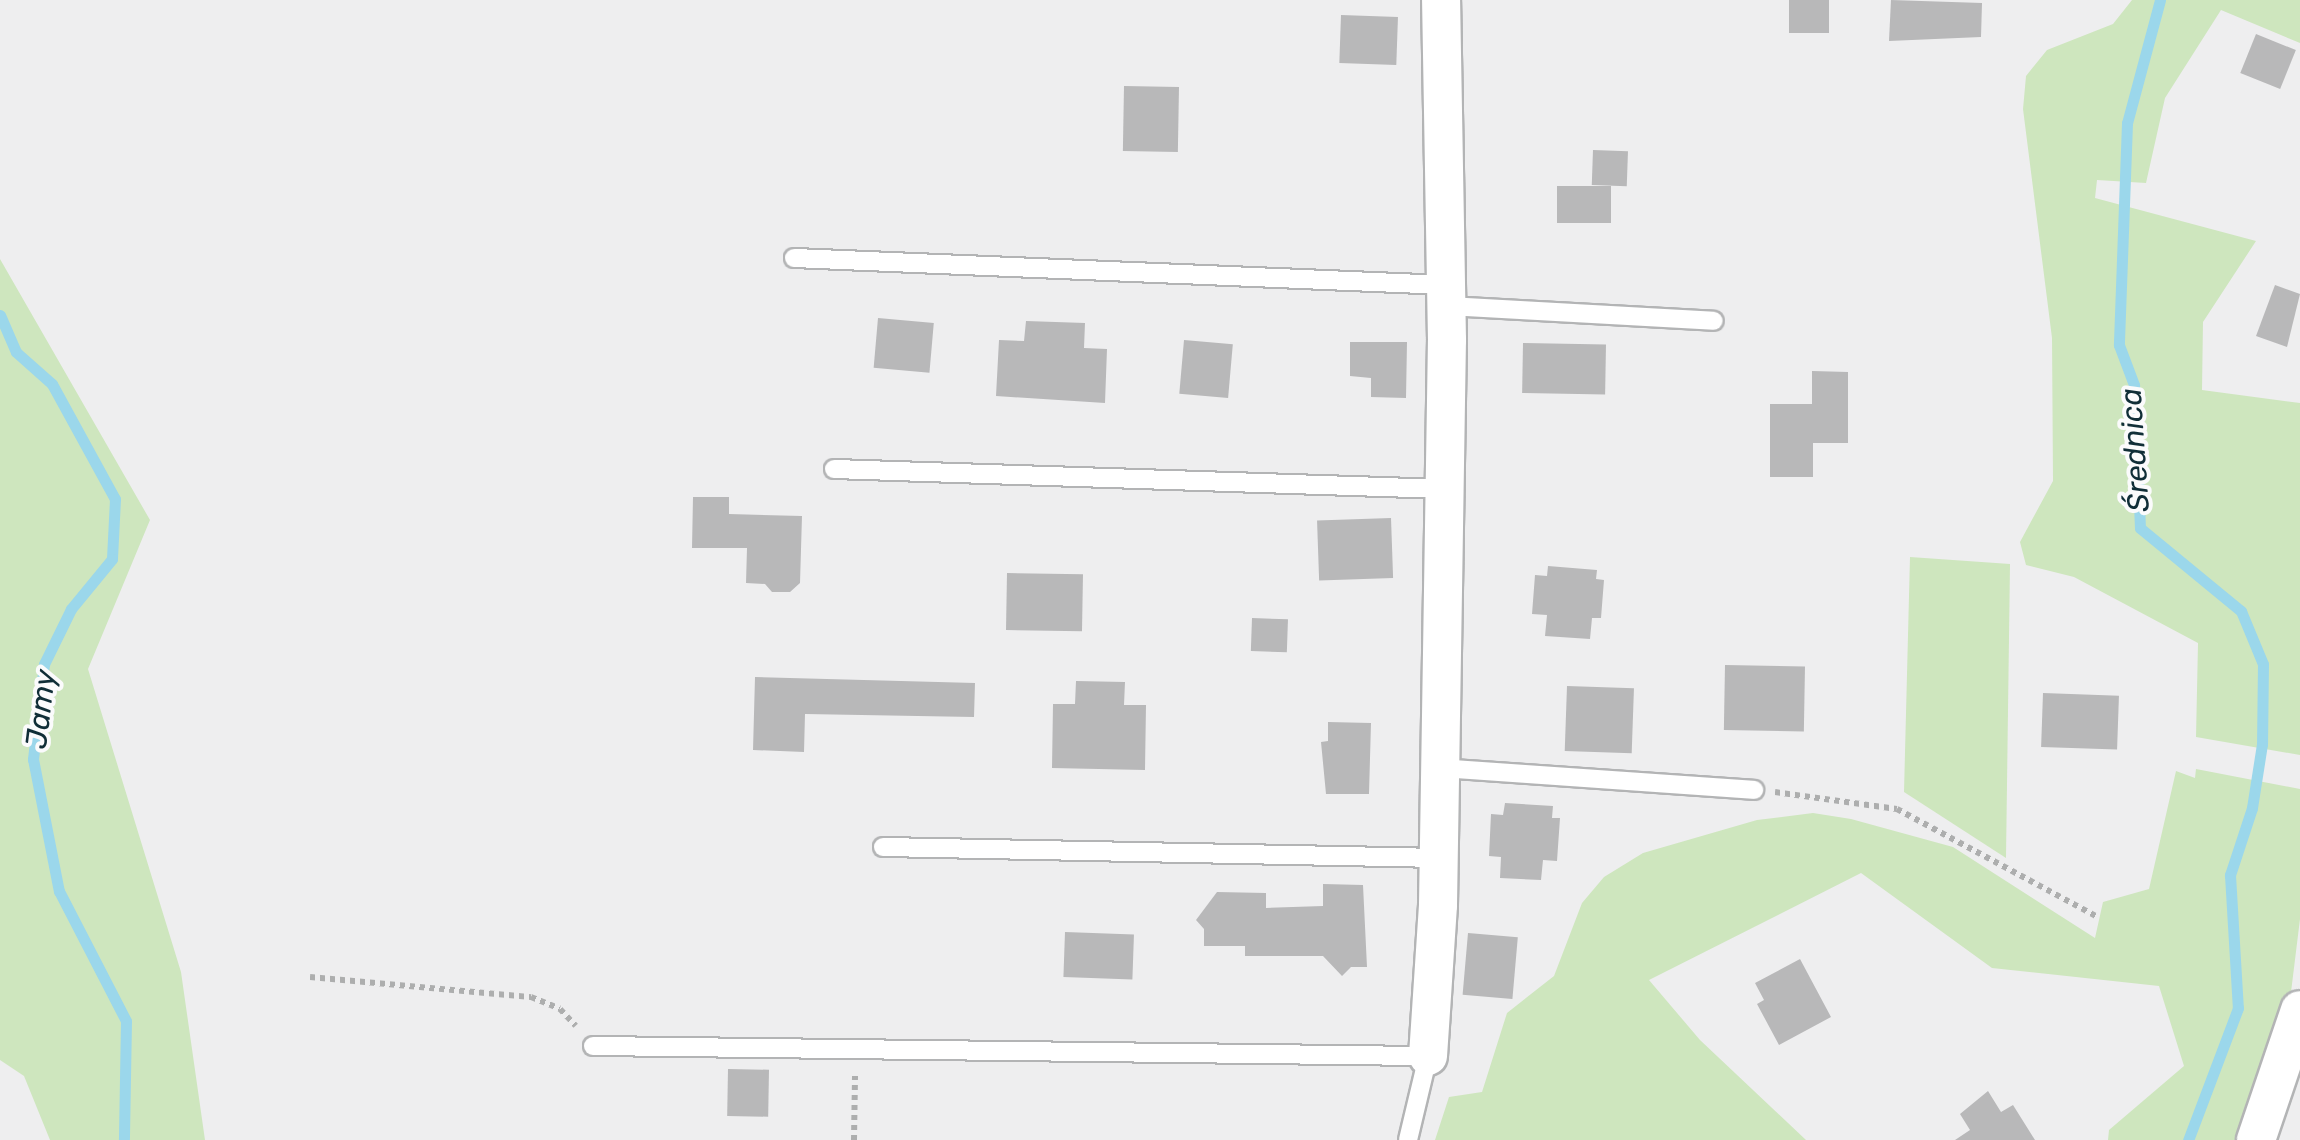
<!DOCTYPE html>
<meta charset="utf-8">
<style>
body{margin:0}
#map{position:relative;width:2300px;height:1140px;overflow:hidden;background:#eeeeef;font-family:Rubik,sans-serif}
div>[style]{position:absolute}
.green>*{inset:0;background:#cee6be}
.stream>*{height:11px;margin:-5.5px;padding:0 5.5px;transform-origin:5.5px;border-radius:5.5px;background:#9bd7eb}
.building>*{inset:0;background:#b8b8b9;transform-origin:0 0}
.path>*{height:6px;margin-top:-3px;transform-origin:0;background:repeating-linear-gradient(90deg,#adaeae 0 5px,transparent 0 10px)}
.roads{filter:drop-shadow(2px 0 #b3b4b5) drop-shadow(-2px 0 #b3b4b5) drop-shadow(0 2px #b3b4b5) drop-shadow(0 -2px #b3b4b5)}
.service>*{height:18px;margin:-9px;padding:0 9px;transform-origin:9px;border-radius:9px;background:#fff}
.minor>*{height:38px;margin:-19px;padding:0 19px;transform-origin:19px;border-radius:19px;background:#fff}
span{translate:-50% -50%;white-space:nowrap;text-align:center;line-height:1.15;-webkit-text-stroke:8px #fbfbfc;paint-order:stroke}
.water-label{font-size:30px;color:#102e37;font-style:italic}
</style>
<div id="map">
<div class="green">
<i style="clip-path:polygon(2132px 0,2300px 0,2300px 43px,2221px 10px,2165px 98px,2146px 183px,2097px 180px,2095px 198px,2256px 241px,2203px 322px,2202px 390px,2300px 403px,2300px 755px,2196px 737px,2198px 643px,2074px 577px,2026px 565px,2020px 542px,2053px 481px,2052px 338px,2023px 109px,2026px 76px,2047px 50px,2113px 24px)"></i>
<i style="clip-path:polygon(0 259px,150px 520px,88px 669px,181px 972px,205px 1140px,50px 1140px,24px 1076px,0 1060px)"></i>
<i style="clip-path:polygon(1910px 557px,2010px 564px,2006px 858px,1904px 792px)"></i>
<i style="clip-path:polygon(2196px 769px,2300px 789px,2300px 919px,2286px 1033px,2235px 1140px,2108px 1140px,2109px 1130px,2184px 1066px,2159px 986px,1992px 968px,1861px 873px,1649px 980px,1700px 1040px,1806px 1140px,1435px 1140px,1449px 1097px,1482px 1092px,1507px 1013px,1554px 976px,1582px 903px,1604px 877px,1643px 853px,1757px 820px,1813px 813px,1851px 819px,1953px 847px,2095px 938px,2103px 902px,2149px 889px,2176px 771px,2195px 778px)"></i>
</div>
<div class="stream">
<i style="left:2160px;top:0;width:127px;rotate:105deg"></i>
<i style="left:2127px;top:123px;width:222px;rotate:92.1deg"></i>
<i style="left:2119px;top:345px;width:43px;rotate:69.4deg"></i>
<i style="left:2134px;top:385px;width:143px;rotate:87.6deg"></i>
<i style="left:2140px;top:528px;width:131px;rotate:39.4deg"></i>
<i style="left:2241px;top:611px;width:57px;rotate:67.5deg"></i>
<i style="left:2263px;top:664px;width:80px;rotate:90.7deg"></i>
<i style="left:2262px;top:744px;width:65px;rotate:98.9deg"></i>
<i style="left:2252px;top:808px;width:71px;rotate:108.2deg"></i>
<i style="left:2230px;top:875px;width:133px;rotate:86.6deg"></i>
<i style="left:2238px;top:1008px;width:141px;rotate:110.7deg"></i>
<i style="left:0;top:315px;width:40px;rotate:66.6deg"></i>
<i style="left:16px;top:352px;width:48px;rotate:41.6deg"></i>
<i style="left:52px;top:384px;width:131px;rotate:61.3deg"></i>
<i style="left:115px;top:499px;width:60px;rotate:92.9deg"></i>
<i style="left:112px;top:559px;width:65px;rotate:129.4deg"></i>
<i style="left:71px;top:609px;width:61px;rotate:116.1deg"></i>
<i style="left:44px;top:664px;width:96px;rotate:96.6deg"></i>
<i style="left:33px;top:759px;width:135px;rotate:78.9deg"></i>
<i style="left:59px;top:891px;width:146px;rotate:62.7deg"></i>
<i style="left:126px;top:1021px;width:119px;rotate:91deg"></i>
</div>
<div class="building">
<i style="left:1789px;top:0;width:40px;height:33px"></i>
<i style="clip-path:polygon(1891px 0,1982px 3px,1981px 37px,1889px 41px)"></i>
<i style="left:1341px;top:15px;width:57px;height:48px;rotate:2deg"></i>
<i style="left:2256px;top:34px;width:43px;height:42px;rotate:22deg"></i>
<i style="left:1124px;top:86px;width:55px;height:65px;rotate:1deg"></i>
<i style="left:1593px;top:150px;width:35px;height:35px;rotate:2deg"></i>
<i style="left:1557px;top:186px;width:54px;height:37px"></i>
<i style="clip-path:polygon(2275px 285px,2300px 294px,2287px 347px,2256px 336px)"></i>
<i style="left:878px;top:318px;width:56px;height:50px;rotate:5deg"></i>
<i style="clip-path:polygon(1026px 321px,1085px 323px,1084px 348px,1107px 349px,1105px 403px,996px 396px,999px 340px,1024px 341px)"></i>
<i style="left:1184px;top:340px;width:49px;height:54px;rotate:5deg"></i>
<i style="clip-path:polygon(1350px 342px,1407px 342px,1406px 398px,1371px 397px,1371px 378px,1350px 376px)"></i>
<i style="left:1523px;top:343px;width:83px;height:50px;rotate:1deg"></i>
<i style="clip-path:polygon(1812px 371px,1848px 372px,1848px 443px,1813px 443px,1813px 477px,1770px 477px,1770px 404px,1812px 404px)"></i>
<i style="clip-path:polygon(693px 497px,729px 497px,729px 514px,802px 516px,800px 583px,790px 592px,772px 592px,765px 584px,746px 583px,747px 548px,692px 548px)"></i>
<i style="left:1391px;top:518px;width:60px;height:74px;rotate:88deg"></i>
<i style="clip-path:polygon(1548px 566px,1597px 570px,1596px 579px,1604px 580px,1601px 618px,1592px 618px,1590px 639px,1545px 636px,1547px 615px,1532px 614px,1535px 575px,1547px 576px)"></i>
<i style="left:1007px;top:573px;width:76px;height:57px;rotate:1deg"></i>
<i style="left:1252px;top:618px;width:36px;height:33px;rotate:2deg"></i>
<i style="left:1725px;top:665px;width:80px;height:65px;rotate:1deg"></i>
<i style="clip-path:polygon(755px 677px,975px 683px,974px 717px,805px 714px,804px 752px,753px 750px)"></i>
<i style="clip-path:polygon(1076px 681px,1125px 682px,1124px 705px,1146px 705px,1145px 770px,1052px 768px,1053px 704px,1075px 704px)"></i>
<i style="left:1567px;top:686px;width:67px;height:65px;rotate:2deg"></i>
<i style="left:2043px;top:693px;width:76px;height:54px;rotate:2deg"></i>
<i style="clip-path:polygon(1328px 722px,1371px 723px,1369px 794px,1326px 794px,1321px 742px,1328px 741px)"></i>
<i style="clip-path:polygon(1505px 803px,1553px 806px,1552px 818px,1560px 818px,1557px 861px,1543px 860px,1541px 880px,1500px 878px,1501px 857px,1489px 856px,1491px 814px,1503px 815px)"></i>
<i style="clip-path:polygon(1323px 884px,1363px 885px,1367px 967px,1351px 967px,1342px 976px,1323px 956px,1245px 956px,1245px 946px,1204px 946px,1204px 929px,1196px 920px,1217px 892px,1266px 893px,1266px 908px,1323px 906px)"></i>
<i style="left:1065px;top:932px;width:69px;height:45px;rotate:2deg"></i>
<i style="left:1468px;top:933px;width:50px;height:62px;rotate:5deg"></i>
<i style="clip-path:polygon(1800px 959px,1831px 1017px,1779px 1045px,1757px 1004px,1764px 1000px,1755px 983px)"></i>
<i style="left:728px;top:1069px;width:41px;height:47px;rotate:1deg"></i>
<i style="clip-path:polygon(1988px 1091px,2001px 1112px,2013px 1105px,2035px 1140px,1955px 1140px,1970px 1130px,1960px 1114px)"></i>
</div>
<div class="path">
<i style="left:1775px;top:792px;width:123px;rotate:7.9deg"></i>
<i style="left:1897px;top:809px;width:226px;rotate:28.3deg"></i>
<i style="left:310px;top:977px;width:222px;rotate:5.2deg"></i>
<i style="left:531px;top:997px;width:31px;rotate:22deg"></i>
<i style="left:560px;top:1009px;width:23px;rotate:47deg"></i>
<i style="left:854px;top:1140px;width:64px;rotate:-89.1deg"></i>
</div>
<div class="roads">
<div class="service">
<i style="left:794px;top:258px;width:654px;rotate:2.37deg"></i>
<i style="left:1448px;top:306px;width:266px;rotate:3.2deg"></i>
<i style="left:834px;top:469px;width:610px;rotate:1.88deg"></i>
<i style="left:1440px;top:768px;width:315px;rotate:4deg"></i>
<i style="left:883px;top:847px;width:556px;rotate:1.13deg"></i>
<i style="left:593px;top:1046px;width:835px;rotate:0.69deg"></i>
<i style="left:1428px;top:1056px;width:86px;rotate:103.4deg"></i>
</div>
<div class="minor">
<i style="left:1428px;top:1056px;width:151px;rotate:-86.2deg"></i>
<i style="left:1438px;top:905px;width:565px;rotate:-89.09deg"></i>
<i style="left:1447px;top:340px;width:340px;rotate:-91deg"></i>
<i style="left:2256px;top:1140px;width:137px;rotate:-71.3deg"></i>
</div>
</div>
<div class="water-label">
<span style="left:2135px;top:450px;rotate:-94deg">Średnica</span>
<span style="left:41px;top:709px;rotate:-83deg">Jamy</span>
</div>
</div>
